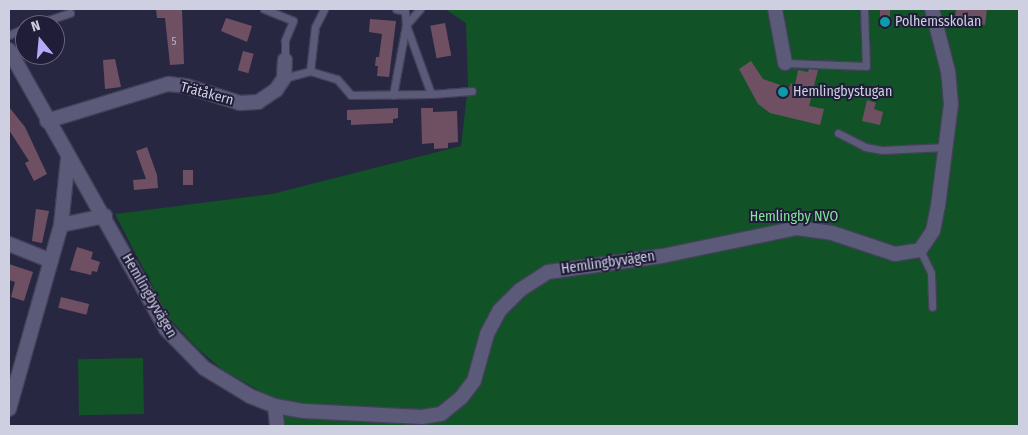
<!DOCTYPE html>
<meta charset="utf-8">
<style>
body{margin:0}
#map{position:relative;width:1028px;height:435px;overflow:hidden;background:#282742;font-family:"Fira Sans Condensed",sans-serif}
div>[style]{position:absolute}
.green>*{inset:0;background:#115226;transform-origin:0 0}
.building>*{inset:0;background:#6f5063;transform-origin:0 0}
.roads{filter:drop-shadow(1px 0 #424158) drop-shadow(-1px 0 #424158) drop-shadow(0 1px #424158) drop-shadow(0 -1px #424158)}
.service>*{height:7px;margin:-3.5px;padding:0 3.5px;transform-origin:3.5px;border-radius:3.5px;background:#5b5a79}
.minor>*{height:14px;margin:-7px;padding:0 7px;transform-origin:7px;border-radius:7px;background:#5b5a79}
.dots>*{width:14px;height:14px;translate:-50% -50%;box-sizing:border-box;border:2px solid #1f1d38;border-radius:50%}
span{translate:-50% -50%;white-space:nowrap;text-align:center;line-height:1.15;-webkit-text-stroke:4px #1f1d38;paint-order:stroke}
.number-label{font-size:11px;color:#b7afc2}
.number-label span{-webkit-text-stroke-width:0}
.poi-label{font-size:14px;color:#cfcfe2}
.left{translate:0 -50%;text-align:left}
.street-label{font-size:14px;color:#cfcfe2}
.park-label{font-size:14px;color:#85e49a}
.frame{position:absolute;inset:0;border:10px solid #cfcfe2;pointer-events:none}
.north{position:absolute;left:15px;top:15px;width:50px;height:50px;box-sizing:border-box;background:#1f1d38;border:1px solid #65647c;border-radius:50%;rotate:343deg;font-size:14px;font-weight:700;line-height:20px;text-align:center;color:#cfcfe2}
.north::after{content:'';display:block;margin:auto;width:18px;height:22px;background:#b5acf8;clip-path:polygon(50% 0,100% 100%,50% 72%,0 100%)}
</style>
<div id="map">
<div class="green">
<i style="clip-path:polygon(445px 9px,1019px 9px,1019px 426px,274px 426px,272px 398px,223px 370px,198px 349px,169px 318px,115px 214px,272px 194px,461px 146px,468px 86px,466px 23px)"></i>
<i style="left:143px;top:358px;width:56px;height:65px;rotate:89deg"></i>
</div>
<div class="building">
<i style="clip-path:polygon(156px 9px,182px 9px,184px 64px,170px 65px,165px 18px,157px 18px)"></i>
<i style="left:880px;top:9px;width:10px;height:19px"></i>
<i style="clip-path:polygon(956px 9px,987px 9px,985px 25px,955px 21px)"></i>
<i style="clip-path:polygon(226px 18px,252px 26px,247px 42px,221px 31px)"></i>
<i style="clip-path:polygon(370px 19px,396px 21px,389px 77px,377px 76px,378px 66px,375px 66px,376px 57px,379px 57px,382px 34px,369px 32px)"></i>
<i style="left:445px;top:23px;width:33px;height:15px;rotate:79deg"></i>
<i style="left:243px;top:51px;width:11px;height:20px;rotate:15deg"></i>
<i style="clip-path:polygon(115px 59px,121px 87px,105px 89px,103px 60px)"></i>
<i style="clip-path:polygon(751px 61px,763px 79px,789px 88px,791px 83px,795px 85px,798px 70px,808px 72px,809px 69px,818px 70px,809px 106px,824px 109px,820px 125px,770px 113px,758px 104px,739px 69px)"></i>
<i style="clip-path:polygon(867px 100px,876px 103px,874px 109px,883px 112px,880px 125px,862px 121px)"></i>
<i style="clip-path:polygon(9px 107px,25px 127px,47px 174px,34px 181px,25px 163px,29px 161px,9px 130px)"></i>
<i style="clip-path:polygon(398px 108px,398px 118px,393px 119px,393px 123px,351px 125px,351px 120px,347px 120px,347px 110px)"></i>
<i style="clip-path:polygon(421px 108px,433px 108px,433px 112px,457px 111px,458px 142px,448px 143px,448px 148px,434px 149px,434px 143px,422px 144px)"></i>
<i style="clip-path:polygon(147px 147px,157px 175px,158px 188px,134px 190px,133px 180px,146px 179px,136px 151px)"></i>
<i style="left:183px;top:170px;width:10px;height:15px"></i>
<i style="clip-path:polygon(36px 209px,49px 211px,42px 243px,32px 241px)"></i>
<i style="clip-path:polygon(77px 247px,93px 252px,91px 259px,100px 262px,97px 272px,92px 271px,91px 275px,70px 270px)"></i>
<i style="clip-path:polygon(9px 264px,33px 272px,24px 301px,11px 297px,15px 282px,9px 280px)"></i>
<i style="left:61px;top:297px;width:29px;height:11px;rotate:14deg"></i>
</div>
<div class="roads">
<div class="service">
<i style="left:264px;top:9px;width:31px;rotate:22deg"></i>
<i style="left:293px;top:21px;width:21px;rotate:113deg"></i>
<i style="left:285px;top:40px;width:20px;rotate:90deg"></i>
<i style="left:33px;top:25px;width:39px;rotate:-18deg"></i>
<i style="left:9px;top:35px;width:17px;rotate:-24deg"></i>
<i style="left:785px;top:63px;width:81px;rotate:2.1deg"></i>
<i style="left:866px;top:66px;width:57px;rotate:-92deg"></i>
<i style="left:310px;top:71px;width:44px;rotate:-83.5deg"></i>
<i style="left:315px;top:27px;width:20px;rotate:-63deg"></i>
<i style="left:284px;top:78px;width:27px;rotate:-15deg"></i>
<i style="left:310px;top:71px;width:28px;rotate:17deg"></i>
<i style="left:337px;top:79px;width:21px;rotate:49deg"></i>
<i style="left:351px;top:95px;width:80px;rotate:-0.7deg"></i>
<i style="left:431px;top:94px;width:73px;rotate:-109.9deg"></i>
<i style="left:406px;top:25px;width:14px;rotate:-94deg"></i>
<i style="left:405px;top:11px;width:9px;rotate:-167deg"></i>
<i style="left:431px;top:94px;width:41px;rotate:-4.2deg"></i>
<i style="left:393px;top:95px;width:71px;rotate:-79.5deg"></i>
<i style="left:406px;top:25px;width:21px;rotate:-49deg"></i>
<i style="left:838px;top:133px;width:30px;rotate:27deg"></i>
<i style="left:865px;top:147px;width:17px;rotate:10deg"></i>
<i style="left:882px;top:150px;width:64px;rotate:-2.7deg"></i>
<i style="left:920px;top:250px;width:25px;rotate:64deg"></i>
<i style="left:931px;top:273px;width:34px;rotate:88deg"></i>
</div>
<div class="minor">
<i style="left:775px;top:9px;width:55px;rotate:79.5deg"></i>
<i style="left:9px;top:50px;width:320px;rotate:60.6deg"></i>
<i style="left:166px;top:329px;width:54px;rotate:45.7deg"></i>
<i style="left:204px;top:368px;width:54px;rotate:31.3deg"></i>
<i style="left:250px;top:396px;width:27px;rotate:22deg"></i>
<i style="left:275px;top:406px;width:29px;rotate:10deg"></i>
<i style="left:304px;top:411px;width:118px;rotate:2.9deg"></i>
<i style="left:422px;top:417px;width:19px;rotate:-9deg"></i>
<i style="left:441px;top:414px;width:26px;rotate:-39deg"></i>
<i style="left:461px;top:398px;width:21px;rotate:-53deg"></i>
<i style="left:474px;top:381px;width:49px;rotate:-74.5deg"></i>
<i style="left:487px;top:334px;width:27px;rotate:-62deg"></i>
<i style="left:500px;top:310px;width:28px;rotate:-45deg"></i>
<i style="left:520px;top:290px;width:33px;rotate:-33deg"></i>
<i style="left:548px;top:272px;width:115px;rotate:-8deg"></i>
<i style="left:662px;top:256px;width:138px;rotate:-11.7deg"></i>
<i style="left:797px;top:228px;width:35px;rotate:8deg"></i>
<i style="left:832px;top:233px;width:66px;rotate:18.4deg"></i>
<i style="left:895px;top:254px;width:25px;rotate:-9deg"></i>
<i style="left:920px;top:250px;width:23px;rotate:-56deg"></i>
<i style="left:933px;top:231px;width:25px;rotate:-79deg"></i>
<i style="left:938px;top:206px;width:103px;rotate:-82.7deg"></i>
<i style="left:951px;top:104px;width:33px;rotate:-95deg"></i>
<i style="left:948px;top:71px;width:64px;rotate:-104.5deg"></i>
<i style="left:47px;top:121px;width:127px;rotate:-17deg"></i>
<i style="left:168px;top:84px;width:18px;rotate:6deg"></i>
<i style="left:186px;top:86px;width:57px;rotate:17.5deg"></i>
<i style="left:240px;top:103px;width:18px;rotate:-3deg"></i>
<i style="left:258px;top:102px;width:22px;rotate:-34deg"></i>
<i style="left:276px;top:90px;width:14px;rotate:-56deg"></i>
<i style="left:284px;top:78px;width:18px;rotate:-87deg"></i>
<i style="left:61px;top:225px;width:45px;rotate:-11.6deg"></i>
<i style="left:9px;top:244px;width:45px;rotate:22deg"></i>
<i style="left:275px;top:406px;width:20px;rotate:84deg"></i>
<i style="left:9px;top:409px;width:191px;rotate:-74.2deg"></i>
<i style="left:61px;top:225px;width:67px;rotate:-84deg"></i>
</div>
</div>
<div class="dots">
<i style="left:885px;top:22px;background:#0f9aa8"></i>
<i style="left:783px;top:92px;background:#0f9aa8"></i>
</div>
<div class="number-label">
<span style="left:174px;top:42px">5</span>
</div>
<div class="poi-label">
<span class="left" style="left:895px;top:22px">Polhemsskolan</span>
<span class="left" style="left:793px;top:92px">Hemlingbystugan</span>
</div>
<div class="street-label">
<span style="left:207px;top:94px;rotate:15deg">Trätåkern</span>
<span style="left:608px;top:263px;rotate:-8deg">Hemlingbyvägen</span>
<span style="left:149px;top:296px;rotate:60deg">Hemlingbyvägen</span>
</div>
<div class="park-label">
<span style="left:794px;top:217px">Hemlingby NVO</span>
</div>
<div class="frame"></div>
<div class="north">N</div>
</div>
